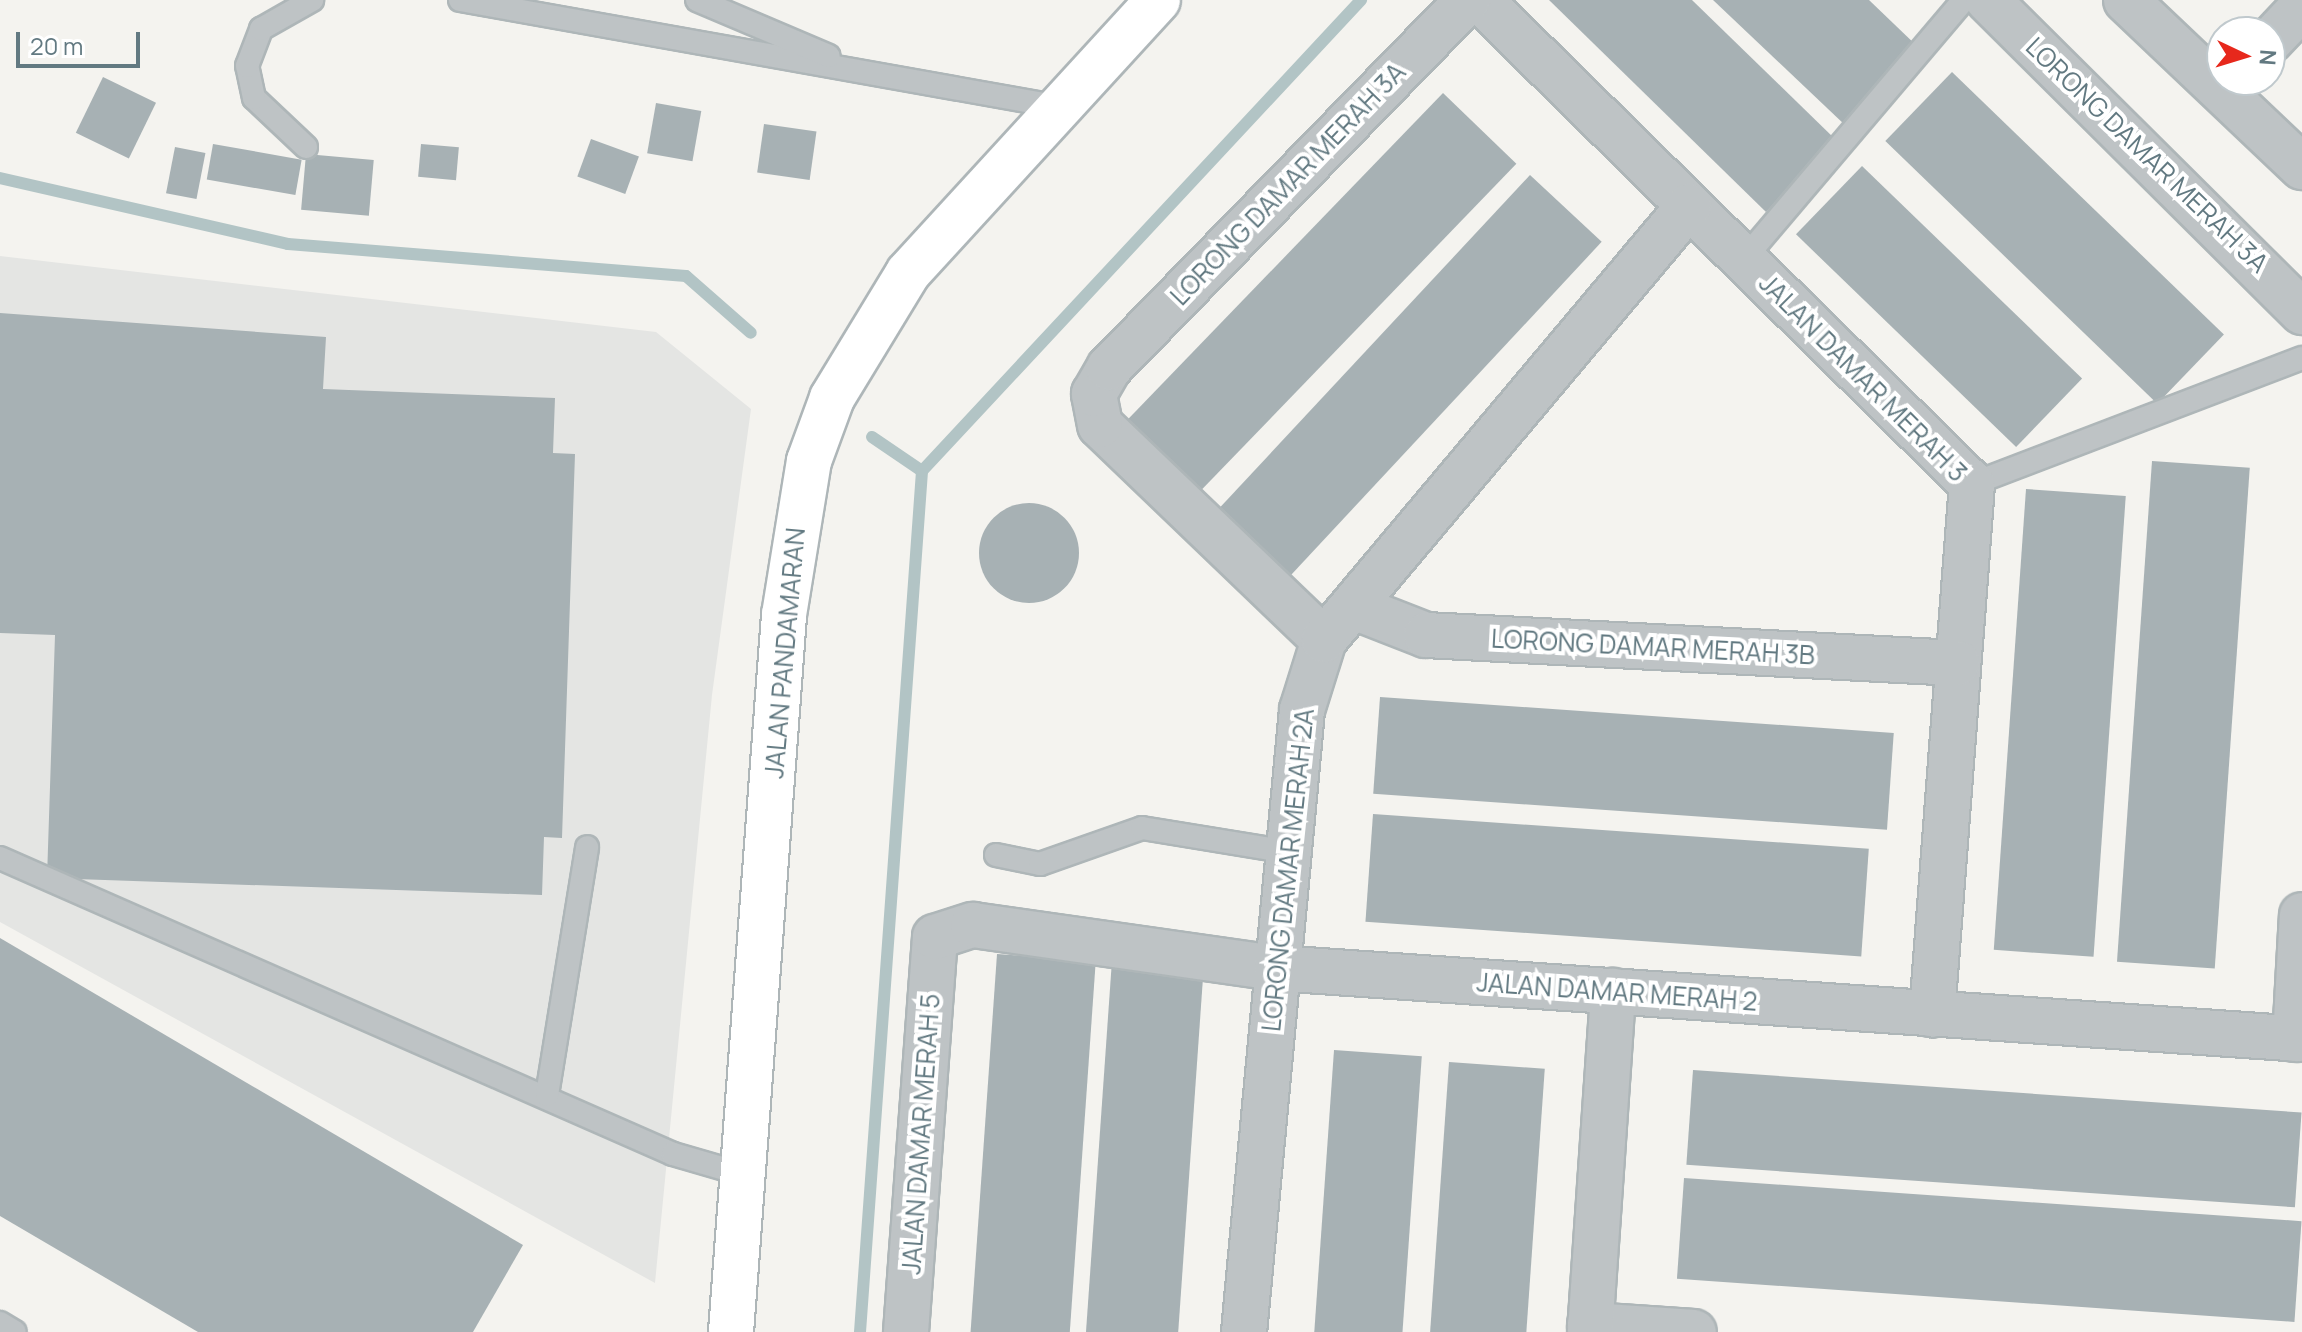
<!DOCTYPE html>
<style>
body{margin:0}
#map{position:relative;width:2302px;height:1332px;overflow:hidden;background:#f4f3ef;font-family:Manrope,sans-serif}
div>[style]{position:absolute}
.built>*{inset:0;background:#e4e5e3}
.stream>*{height:12px;margin:-6px;padding:0 6px;transform-origin:6px;border-radius:6px;background:#b2c4c5}
.building>*{inset:0;background:#a7b1b4;transform-origin:0 0}
.round{border-radius:50%}
.roads{filter:drop-shadow(2px 0 #aeb6b8) drop-shadow(-2px 0 #aeb6b8) drop-shadow(0 2px #aeb6b8) drop-shadow(0 -2px #aeb6b8)}
.service>*{height:22px;margin:-11px;padding:0 11px;transform-origin:11px;border-radius:11px;background:#bec3c5}
.minor>*{height:44px;margin:-22px;padding:0 22px;transform-origin:22px;border-radius:22px;background:#bec3c5}
.secondary>*{height:44px;margin:-22px;padding:0 22px;transform-origin:22px;border-radius:22px;background:#fff}
span{translate:-50% -50%;white-space:nowrap;text-align:center;line-height:1.15;-webkit-text-stroke:8px #fff;paint-order:stroke}
.street-label{font-size:26px;color:#627981}
.north{position:absolute;left:2206px;top:16px;width:80px;height:80px;box-sizing:border-box;background:#fff;border:2px solid #c0c9cd;border-radius:50%;rotate:94deg;font-size:22px;font-weight:700;line-height:32px;text-align:center;color:#627981}
.north::after{content:'';display:block;margin:auto;width:28px;height:36px;background:#e7281c;clip-path:polygon(50% 0,100% 100%,50% 72%,0 100%)}
.scale{position:absolute;left:16px;top:32px;width:124px;height:36px;box-sizing:border-box;border:4px solid #627981;border-top:0;padding-left:10px;font-size:24px;line-height:28px;white-space:nowrap;color:#627981;-webkit-text-stroke:6px #fff;paint-order:stroke}
</style>
<div id="map">
<div class="built">
<i style="clip-path:polygon(0 256px,656px 332px,751px 409px,712px 695px,655px 1283px,0 922px)"></i>
</div>
<div class="stream">
<i style="left:0;top:178px;width:295px;rotate:12.9deg"></i>
<i style="left:288px;top:244px;width:399px;rotate:4.6deg"></i>
<i style="left:686px;top:276px;width:86px;rotate:41.2deg"></i>
<i style="left:872px;top:437px;width:60px;rotate:34.2deg"></i>
<i style="left:860px;top:1332px;width:863px;rotate:-85.88deg"></i>
<i style="left:922px;top:471px;width:644px;rotate:-47.01deg"></i>
</div>
<div class="building">
<i style="clip-path:polygon(1549px 0,1692px 0,1836px 140px,1766px 212px)"></i>
<i style="clip-path:polygon(1713px 0,1869px 0,1919px 48px,1846px 126px)"></i>
<i style="left:1952px;top:72px;width:378px;height:96px;rotate:44deg"></i>
<i style="left:103px;top:77px;width:59px;height:62px;rotate:26deg"></i>
<i style="left:1443px;top:93px;width:102px;height:458px;rotate:44deg"></i>
<i style="left:656px;top:103px;width:46px;height:51px;rotate:10deg"></i>
<i style="left:764px;top:124px;width:53px;height:49px;rotate:8deg"></i>
<i style="left:591px;top:139px;width:51px;height:40px;rotate:20deg"></i>
<i style="left:213px;top:144px;width:90px;height:36px;rotate:10deg"></i>
<i style="left:421px;top:144px;width:38px;height:33px;rotate:5deg"></i>
<i style="left:175px;top:147px;width:31px;height:47px;rotate:11deg"></i>
<i style="left:306px;top:154px;width:68px;height:56px;rotate:5deg"></i>
<i style="left:1862px;top:166px;width:306px;height:95px;rotate:44deg"></i>
<i style="left:1530px;top:175px;width:98px;height:462px;rotate:43deg"></i>
<i style="clip-path:polygon(0 313px,326px 337px,323px 389px,555px 398px,553px 453px,575px 454px,562px 838px,544px 837px,542px 895px,47px 878px,55px 635px,0 633px)"></i>
<i style="left:2152px;top:461px;width:98px;height:502px;rotate:4deg"></i>
<i style="left:2026px;top:489px;width:100px;height:462px;rotate:4deg"></i>
<i class="round" style="left:979px;top:503px;width:100px;height:100px"></i>
<i style="left:1380px;top:697px;width:515px;height:97px;rotate:4deg"></i>
<i style="left:1373px;top:814px;width:497px;height:108px;rotate:4deg"></i>
<i style="clip-path:polygon(0 938px,523px 1245px,473px 1332px,198px 1332px,0 1216px)"></i>
<i style="left:997px;top:954px;width:99px;height:379px;rotate:4deg"></i>
<i style="left:1112px;top:960px;width:92px;height:373px;rotate:4deg"></i>
<i style="left:1334px;top:1050px;width:88px;height:283px;rotate:4deg"></i>
<i style="left:1449px;top:1062px;width:96px;height:271px;rotate:4deg"></i>
<i style="left:1693px;top:1070px;width:610px;height:95px;rotate:4deg"></i>
<i style="left:1684px;top:1178px;width:619px;height:101px;rotate:4deg"></i>
</div>
<div class="roads">
<div class="service">
<i style="left:460px;top:0;width:609px;rotate:10.11deg"></i>
<i style="left:697px;top:0;width:143px;rotate:23deg"></i>
<i style="left:306px;top:147px;width:71px;rotate:-136.7deg"></i>
<i style="left:254px;top:98px;width:33px;rotate:-102deg"></i>
<i style="left:247px;top:66px;width:40px;rotate:-69deg"></i>
<i style="left:261px;top:29px;width:59px;rotate:-29.6deg"></i>
<i style="left:1744px;top:259px;width:340px;rotate:-49.7deg"></i>
<i style="left:1972px;top:484px;width:353px;rotate:-20.9deg"></i>
<i style="left:996px;top:855px;width:45px;rotate:11.6deg"></i>
<i style="left:1040px;top:864px;width:108px;rotate:-19.4deg"></i>
<i style="left:1142px;top:828px;width:148px;rotate:9.3deg"></i>
<i style="left:0;top:858px;width:735px;rotate:23.74deg"></i>
<i style="left:673px;top:1154px;width:72px;rotate:16.2deg"></i>
<i style="left:547px;top:1095px;width:251px;rotate:-80.8deg"></i>
<i style="left:0;top:1323px;width:17px;rotate:31deg"></i>
</div>
<div class="minor">
<i style="left:1480px;top:0;width:690px;rotate:44.53deg"></i>
<i style="left:1972px;top:484px;width:532px;rotate:94.32deg"></i>
<i style="left:1988px;top:0;width:443px;rotate:44.8deg"></i>
<i style="left:2126px;top:0;width:243px;rotate:43.5deg"></i>
<i style="left:2270px;top:41px;width:47px;rotate:-46.7deg"></i>
<i style="left:1354px;top:607px;width:77px;rotate:21.3deg"></i>
<i style="left:1426px;top:635px;width:532px;rotate:3.02deg"></i>
<i style="left:1324px;top:640px;width:310px;rotate:-136.2deg"></i>
<i style="left:1100px;top:425px;width:32px;rotate:-101deg"></i>
<i style="left:1094px;top:394px;width:30px;rotate:-60deg"></i>
<i style="left:1109px;top:368px;width:514px;rotate:-45.71deg"></i>
<i style="left:2295px;top:1039px;width:124px;rotate:-86.8deg"></i>
<i style="left:1590px;top:1325px;width:104px;rotate:3.9deg"></i>
<i style="left:906px;top:1332px;width:396px;rotate:-85.8deg"></i>
<i style="left:935px;top:937px;width:40px;rotate:-18deg"></i>
<i style="left:973px;top:925px;width:307px;rotate:8.1deg"></i>
<i style="left:1277px;top:968px;width:1027px;rotate:3.96deg"></i>
<i style="left:1244px;top:1332px;width:625px;rotate:-84.67deg"></i>
<i style="left:1302px;top:710px;width:73px;rotate:-72.6deg"></i>
<i style="left:1324px;top:640px;width:567px;rotate:-49.94deg"></i>
<i style="left:1590px;top:1332px;width:342px;rotate:-86.1deg"></i>
</div>
<div class="secondary">
<i style="left:731px;top:1332px;width:719px;rotate:-85.77deg"></i>
<i style="left:784px;top:615px;width:156px;rotate:-80.8deg"></i>
<i style="left:809px;top:461px;width:67px;rotate:-69.9deg"></i>
<i style="left:832px;top:398px;width:146px;rotate:-58.7deg"></i>
<i style="left:908px;top:273px;width:370px;rotate:-47.5deg"></i>
</div>
</div>
<div class="street-label">
<span style="left:2147px;top:155px;rotate:44deg">LORONG DAMAR MERAH 3A</span>
<span style="left:1288px;top:184px;rotate:-46deg">LORONG DAMAR MERAH 3A</span>
<span style="left:1863px;top:378px;rotate:45deg">JALAN DAMAR MERAH 3</span>
<span style="left:1653px;top:647px;rotate:3deg">LORONG DAMAR MERAH 3B</span>
<span style="left:785px;top:653px;rotate:-85deg">JALAN PANDAMARAN</span>
<span style="left:1288px;top:870px;rotate:-84deg">LORONG DAMAR MERAH 2A</span>
<span style="left:1617px;top:992px;rotate:4deg">JALAN DAMAR MERAH 2</span>
<span style="left:921px;top:1134px;rotate:-86deg">JALAN DAMAR MERAH 5</span>
</div>
<div class="north">N</div>
<div class="scale">20 m</div>
</div>
